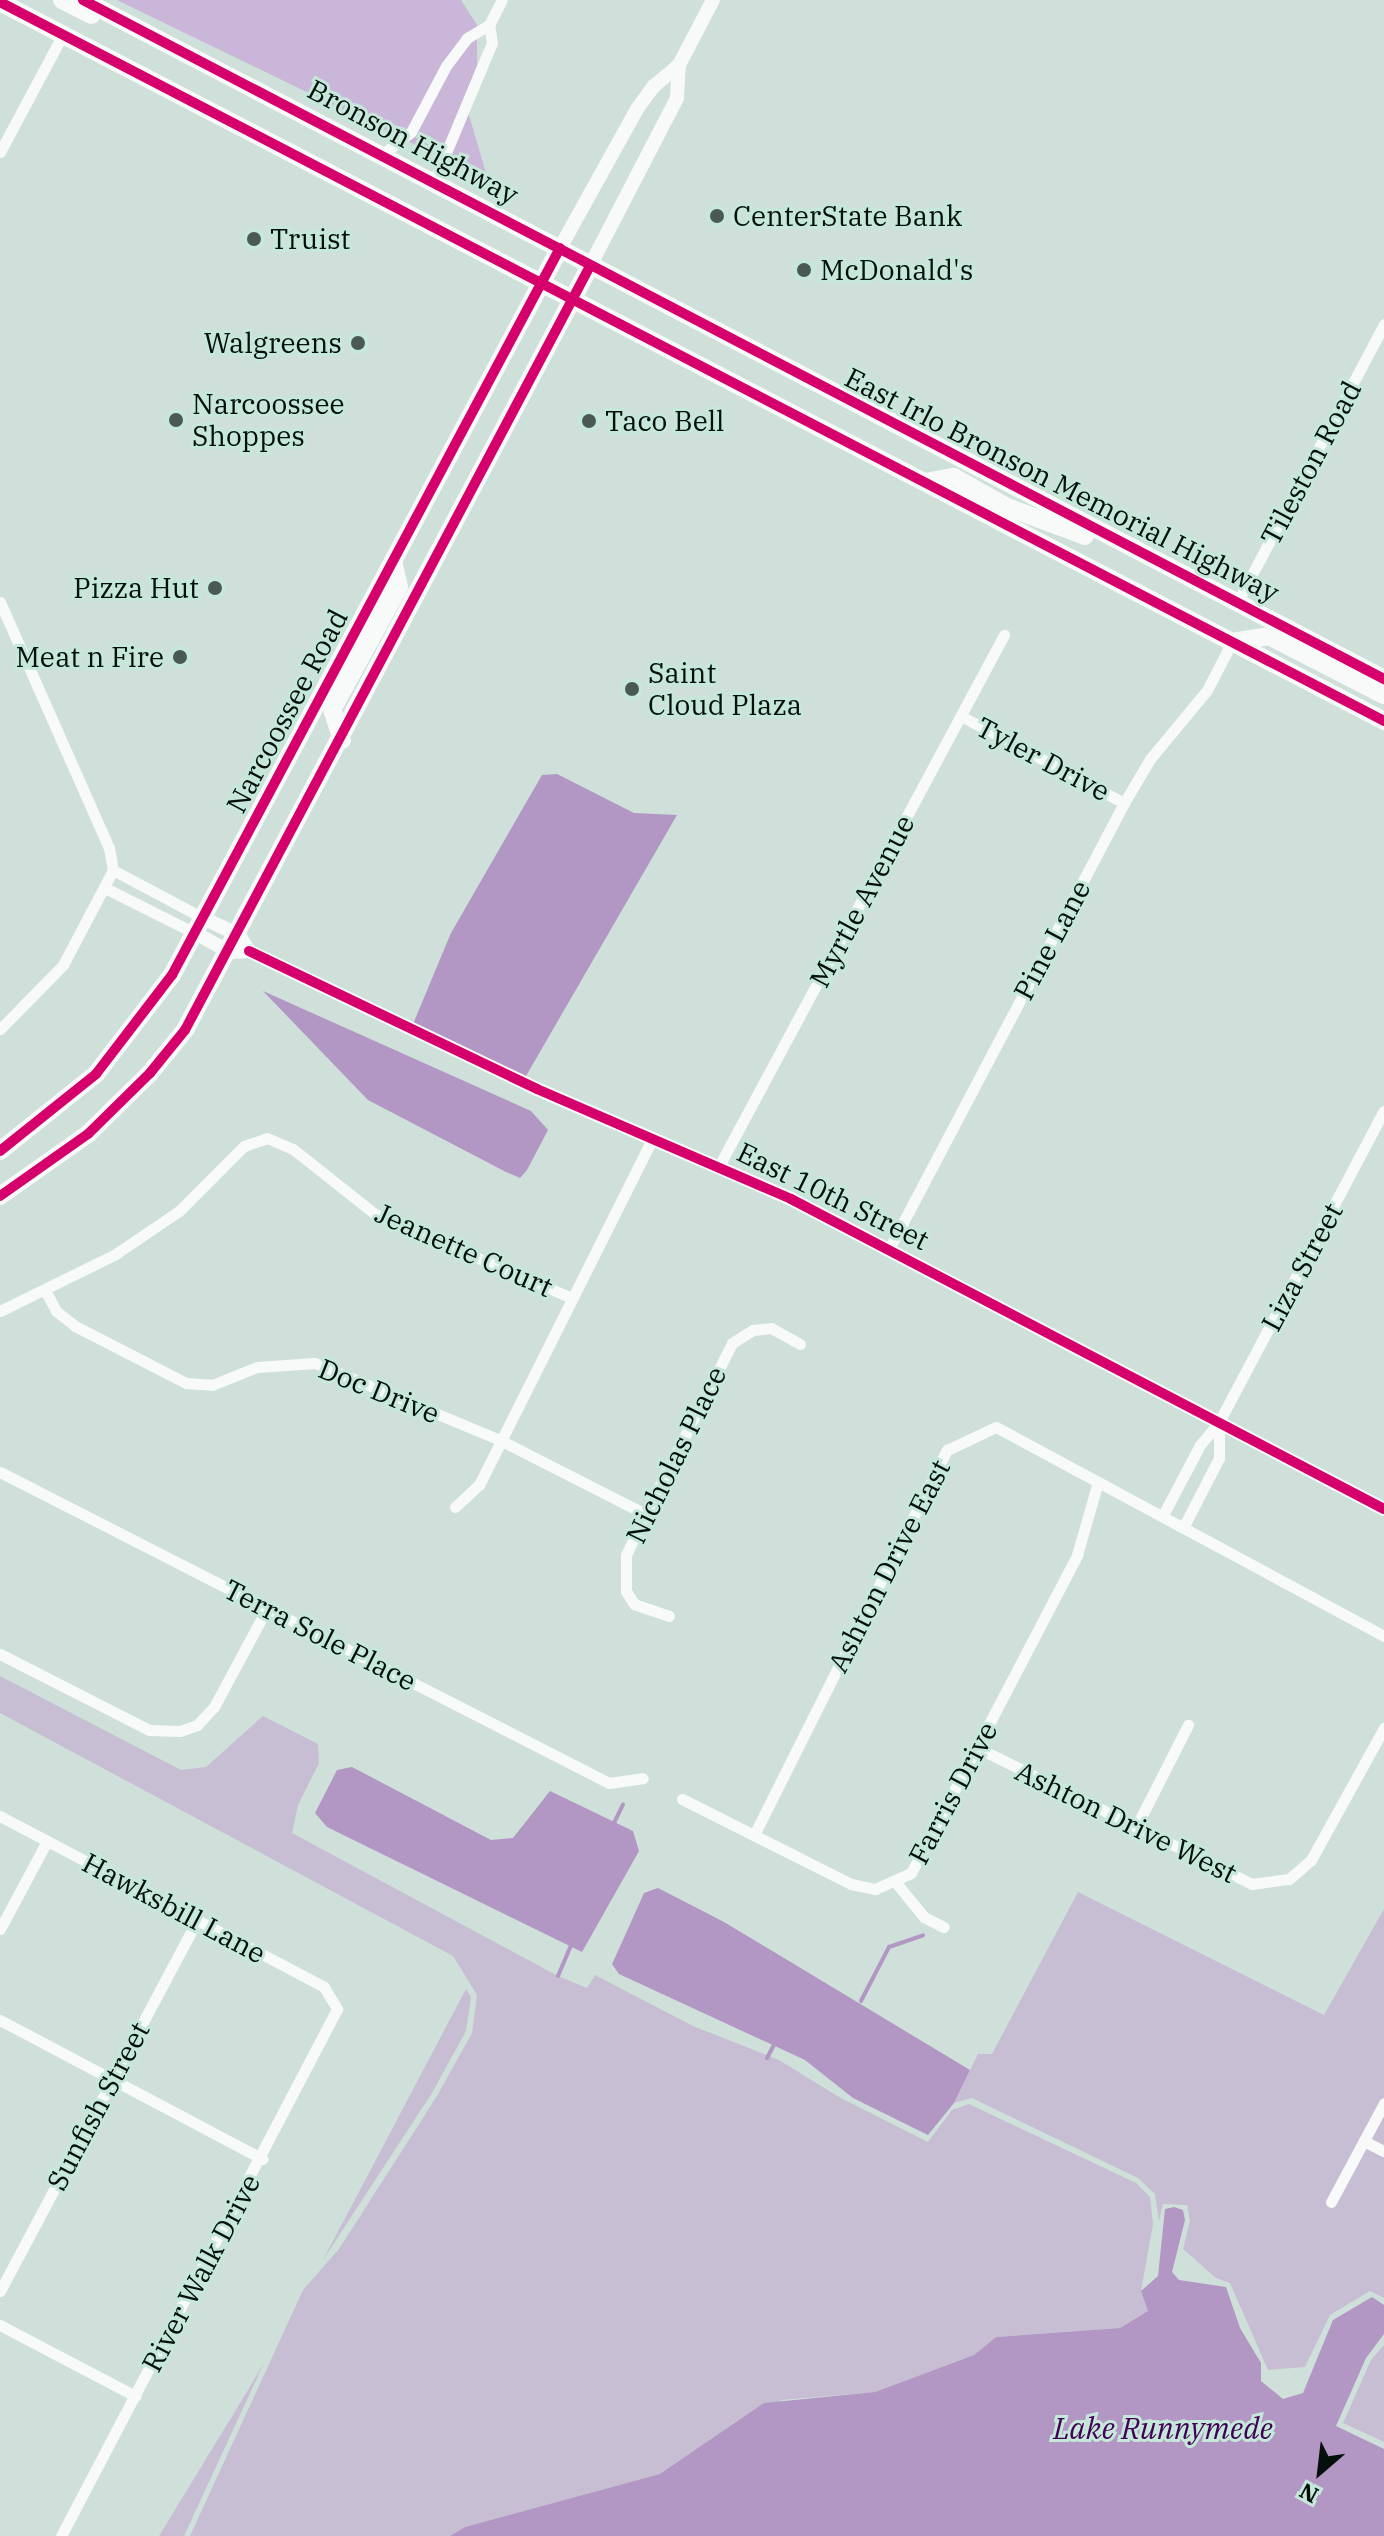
<!DOCTYPE html>
<style>
body{margin:0}
#map{position:relative;width:1384px;height:2536px;overflow:hidden;background:#cee0d9;font-family:"IBM Plex Serif",serif}
div>[style]{position:absolute}
.green>*{inset:0;background:#c7bed3}
.forest>*{inset:0;background:#c9b6d9}
.water>*{inset:0;background:#b296c3}
.stream>*{height:4px;margin:-2px;padding:0 2px;transform-origin:2px;border-radius:2px;background:#b296c3}
.minor>*{height:11px;margin:-5.5px;padding:0 5.5px;transform-origin:5.5px;border-radius:5.5px;background:#f8faf9}
.tertiary>*{height:14px;margin:-7px;padding:0 7px;transform-origin:7px;border-radius:7px;background:#f8faf9}
.primary>*{height:18px;margin:-9px;padding:0 9px;transform-origin:9px;border-radius:9px;background:#f8faf9}
.trunk>*{height:18px;margin:-9px;padding:0 9px;transform-origin:9px;border-radius:9px;background:#f8faf9}
.cycleway>*{height:10px;margin:-5px;padding:0 5px;transform-origin:5px;border-radius:5px;background:#d6006c}
.dots>*{width:22px;height:22px;translate:-50% -50%;box-sizing:border-box;border:4px solid #c6e8db;border-radius:50%}
span{translate:-50% -50%;white-space:nowrap;text-align:center;line-height:1.15;-webkit-text-stroke:6px #c6e8db;paint-order:stroke}
.street-label{font-size:28px;color:#05100c}
.poi-label{font-size:28px;color:#05100c}
.left{translate:0 -50%;text-align:left}
.right{translate:-100% -50%;text-align:right}
.water-label{font-size:30px;color:#420056;font-style:italic}
.north{position:absolute;left:1280px;top:2432px;width:80px;height:80px;-webkit-text-stroke:6px #c6e8db;paint-order:stroke;rotate:208deg;font-size:22px;font-weight:700;line-height:32px;text-align:center;color:#05100c}
.north::after{content:'';display:block;margin:auto;width:28px;height:36px;background:#05100c;clip-path:polygon(50% 0,100% 100%,50% 72%,0 100%)}
</style>
<div id="map">
<div class="green">
<i style="clip-path:polygon(0 1676px,181px 1770px,206px 1767px,263px 1716px,318px 1744px,319px 1763px,298px 1805px,292px 1833px,558px 1976px,587px 1988px,595px 1975px,693px 2026px,779px 2060px,839px 2097px,928px 2142px,952px 2110px,969px 2104px,1136px 2183px,1150px 2197px,1153px 2224px,1141px 2291px,1149px 2311px,1120px 2328px,996px 2337px,974px 2355px,875px 2392px,782px 2400px,660px 2474px,465px 2527px,450px 2536px,190px 2536px,303px 2290px,339px 2249px,437px 2096px,472px 2033px,477px 1995px,453px 1956px,0 1713px)"></i>
<i style="clip-path:polygon(1078px 1892px,1324px 2015px,1384px 1909px,1384px 2298px,1370px 2291px,1330px 2315px,1305px 2367px,1268px 2370px,1230px 2283px,1216px 2278px,1183px 2249px,1190px 2221px,1187px 2205px,1163px 2204px,1159px 2221px,1155px 2194px,1138px 2178px,972px 2098px,954px 2103px,978px 2054px,992px 2054px)"></i>
<i style="clip-path:polygon(466px 1989px,471px 1997px,466px 2031px,432px 2093px,323px 2260px)"></i>
<i style="clip-path:polygon(1384px 2345px,1384px 2442px,1343px 2423px,1371px 2360px)"></i>
<i style="clip-path:polygon(264px 2363px,184px 2536px,159px 2536px,248px 2390px)"></i>
</div>
<div class="forest">
<i style="clip-path:polygon(117px 0,461px 0,477px 25px,477px 66px,464px 98px,488px 180px)"></i>
</div>
<div class="water">
<i style="clip-path:polygon(557px 774px,634px 813px,677px 815px,526px 1076px,413px 1024px,451px 933px,542px 775px)"></i>
<i style="clip-path:polygon(263px 991px,531px 1111px,548px 1130px,527px 1170px,520px 1178px,506px 1172px,368px 1100px)"></i>
<i style="clip-path:polygon(352px 1767px,491px 1840px,513px 1838px,550px 1791px,633px 1831px,639px 1851px,582px 1952px,327px 1827px,315px 1813px,337px 1770px)"></i>
<i style="clip-path:polygon(658px 1888px,724px 1922px,970px 2070px,954px 2103px,928px 2135px,853px 2098px,805px 2060px,619px 1974px,612px 1964px,623px 1940px,644px 1893px)"></i>
<i style="clip-path:polygon(1174px 2207px,1183px 2210px,1185px 2220px,1172px 2272px,1179px 2280px,1226px 2287px,1240px 2328px,1261px 2363px,1261px 2381px,1283px 2399px,1303px 2393px,1333px 2320px,1372px 2297px,1384px 2305px,1384px 2334px,1366px 2358px,1336px 2426px,1384px 2449px,1384px 2536px,450px 2536px,465px 2527px,660px 2474px,764px 2403px,875px 2392px,974px 2355px,996px 2337px,1120px 2328px,1148px 2311px,1141px 2291px,1158px 2276px,1165px 2209px)"></i>
</div>
<div class="stream">
<i style="left:612px;top:1827px;width:25px;rotate:-64deg"></i>
<i style="left:558px;top:1976px;width:33px;rotate:-67deg"></i>
<i style="left:861px;top:2001px;width:61px;rotate:-62.6deg"></i>
<i style="left:889px;top:1947px;width:36px;rotate:-19deg"></i>
<i style="left:767px;top:2058px;width:15px;rotate:-62deg"></i>
</div>
<div class="minor">
<i style="left:0;top:152px;width:134px;rotate:-61.9deg"></i>
<i style="left:384px;top:153px;width:34px;rotate:-38deg"></i>
<i style="left:411px;top:132px;width:75px;rotate:-62.1deg"></i>
<i style="left:446px;top:66px;width:35px;rotate:-53deg"></i>
<i style="left:467px;top:38px;width:26px;rotate:-31deg"></i>
<i style="left:489px;top:25px;width:28px;rotate:-63deg"></i>
<i style="left:435px;top:179px;width:147px;rotate:-67.3deg"></i>
<i style="left:492px;top:43px;width:18px;rotate:-99deg"></i>
<i style="left:0;top:602px;width:269px;rotate:66.1deg"></i>
<i style="left:109px;top:848px;width:22px;rotate:80deg"></i>
<i style="left:113px;top:870px;width:107px;rotate:117.8deg"></i>
<i style="left:63px;top:965px;width:90px;rotate:134.5deg"></i>
<i style="left:1237px;top:603px;width:315px;rotate:-62.2deg"></i>
<i style="left:961px;top:716px;width:185px;rotate:28.1deg"></i>
<i style="left:113px;top:870px;width:104px;rotate:28deg"></i>
<i style="left:107px;top:889px;width:101px;rotate:26.6deg"></i>
<i style="left:719px;top:1166px;width:603px;rotate:-61.78deg"></i>
<i style="left:889px;top:1249px;width:504px;rotate:-62.21deg"></i>
<i style="left:1124px;top:803px;width:51px;rotate:-59.4deg"></i>
<i style="left:1150px;top:759px;width:89px;rotate:-50.4deg"></i>
<i style="left:1207px;top:690px;width:54px;rotate:-62.5deg"></i>
<i style="left:46px;top:1292px;width:21px;rotate:62deg"></i>
<i style="left:56px;top:1311px;width:24px;rotate:38deg"></i>
<i style="left:75px;top:1326px;width:125px;rotate:27.2deg"></i>
<i style="left:186px;top:1383px;width:26px;rotate:4deg"></i>
<i style="left:212px;top:1385px;width:48px;rotate:-21.8deg"></i>
<i style="left:257px;top:1367px;width:58px;rotate:-3.9deg"></i>
<i style="left:315px;top:1363px;width:203px;rotate:22.6deg"></i>
<i style="left:502px;top:1441px;width:161px;rotate:27deg"></i>
<i style="left:0;top:1311px;width:127px;rotate:-26.2deg"></i>
<i style="left:114px;top:1255px;width:78px;rotate:-34.1deg"></i>
<i style="left:179px;top:1211px;width:92px;rotate:-45deg"></i>
<i style="left:244px;top:1146px;width:24px;rotate:-19deg"></i>
<i style="left:267px;top:1138px;width:28px;rotate:23deg"></i>
<i style="left:293px;top:1149px;width:105px;rotate:38.4deg"></i>
<i style="left:375px;top:1214px;width:214px;rotate:23.1deg"></i>
<i style="left:0;top:1472px;width:684px;rotate:27.05deg"></i>
<i style="left:609px;top:1783px;width:34px;rotate:-8deg"></i>
<i style="left:455px;top:1507px;width:33px;rotate:-43deg"></i>
<i style="left:479px;top:1485px;width:387px;rotate:-63.4deg"></i>
<i style="left:1163px;top:1515px;width:79px;rotate:-62.1deg"></i>
<i style="left:1200px;top:1445px;width:30px;rotate:-50deg"></i>
<i style="left:1219px;top:1422px;width:352px;rotate:-62.1deg"></i>
<i style="left:1184px;top:1526px;width:76px;rotate:-62.8deg"></i>
<i style="left:1219px;top:1458px;width:36px;rotate:-90deg"></i>
<i style="left:669px;top:1616px;width:37px;rotate:-161deg"></i>
<i style="left:634px;top:1604px;width:15px;rotate:-122deg"></i>
<i style="left:626px;top:1591px;width:36px;rotate:-90deg"></i>
<i style="left:626px;top:1555px;width:45px;rotate:-65.1deg"></i>
<i style="left:645px;top:1514px;width:192px;rotate:-63deg"></i>
<i style="left:732px;top:1343px;width:25px;rotate:-32deg"></i>
<i style="left:753px;top:1330px;width:18px;rotate:-6deg"></i>
<i style="left:771px;top:1328px;width:33px;rotate:29deg"></i>
<i style="left:0;top:1654px;width:167px;rotate:27deg"></i>
<i style="left:149px;top:1730px;width:31px;rotate:2deg"></i>
<i style="left:180px;top:1731px;width:18px;rotate:-19deg"></i>
<i style="left:197px;top:1725px;width:25px;rotate:-47deg"></i>
<i style="left:214px;top:1707px;width:112px;rotate:-61.8deg"></i>
<i style="left:978px;top:1748px;width:306px;rotate:26.4deg"></i>
<i style="left:1252px;top:1884px;width:37px;rotate:-8deg"></i>
<i style="left:1289px;top:1879px;width:29px;rotate:-41deg"></i>
<i style="left:1311px;top:1860px;width:151px;rotate:-61.1deg"></i>
<i style="left:682px;top:1799px;width:189px;rotate:26.7deg"></i>
<i style="left:851px;top:1884px;width:25px;rotate:12deg"></i>
<i style="left:875px;top:1889px;width:39px;rotate:-24deg"></i>
<i style="left:911px;top:1873px;width:359px;rotate:-62.4deg"></i>
<i style="left:1077px;top:1555px;width:76px;rotate:-74deg"></i>
<i style="left:0;top:1816px;width:366px;rotate:27.8deg"></i>
<i style="left:324px;top:1987px;width:26px;rotate:59deg"></i>
<i style="left:337px;top:2009px;width:595px;rotate:117.64deg"></i>
<i style="left:1135px;top:1829px;width:117px;rotate:-63deg"></i>
<i style="left:754px;top:1835px;width:431px;rotate:-63.4deg"></i>
<i style="left:947px;top:1450px;width:54px;rotate:-25.1deg"></i>
<i style="left:996px;top:1427px;width:441px;rotate:28.3deg"></i>
<i style="left:897px;top:1884px;width:43px;rotate:50.7deg"></i>
<i style="left:924px;top:1917px;width:22px;rotate:27deg"></i>
<i style="left:0;top:1929px;width:100px;rotate:-61.9deg"></i>
<i style="left:0;top:2020px;width:297px;rotate:27.9deg"></i>
<i style="left:1364px;top:2141px;width:22px;rotate:27deg"></i>
<i style="left:1331px;top:2202px;width:112px;rotate:-61.8deg"></i>
<i style="left:0;top:2291px;width:420px;rotate:-62deg"></i>
<i style="left:0;top:2325px;width:153px;rotate:27.7deg"></i>
</div>
<div class="tertiary">
<i style="left:560px;top:248px;width:159px;rotate:-61deg"></i>
<i style="left:637px;top:109px;width:29px;rotate:-54deg"></i>
<i style="left:654px;top:86px;width:33px;rotate:-40deg"></i>
<i style="left:679px;top:65px;width:73px;rotate:-62.4deg"></i>
<i style="left:590px;top:266px;width:189px;rotate:-62.6deg"></i>
<i style="left:677px;top:98px;width:33px;rotate:-87deg"></i>
<i style="left:205px;top:919px;width:38px;rotate:25deg"></i>
<i style="left:239px;top:935px;width:19px;rotate:58deg"></i>
<i style="left:197px;top:934px;width:38px;rotate:29deg"></i>
<i style="left:230px;top:952px;width:19px;rotate:-3deg"></i>
<i style="left:249px;top:951px;width:319px;rotate:25.6deg"></i>
<i style="left:537px;top:1089px;width:277px;rotate:23.4deg"></i>
<i style="left:791px;top:1199px;width:669px;rotate:27.6deg"></i>
</div>
<div class="primary">
<i style="left:342px;top:740px;width:32px;rotate:-108deg"></i>
<i style="left:332px;top:710px;width:140px;rotate:-61.4deg"></i>
<i style="left:399px;top:587px;width:27px;rotate:-103deg"></i>
<i style="left:0;top:1151px;width:123px;rotate:-38.7deg"></i>
<i style="left:96px;top:1074px;width:125px;rotate:-52.5deg"></i>
<i style="left:172px;top:975px;width:824px;rotate:-61.91deg"></i>
<i style="left:0;top:1196px;width:108px;rotate:-35.2deg"></i>
<i style="left:88px;top:1134px;width:87px;rotate:-44.5deg"></i>
<i style="left:150px;top:1073px;width:55px;rotate:-50.9deg"></i>
<i style="left:185px;top:1030px;width:865px;rotate:-62.07deg"></i>
</div>
<div class="trunk">
<i style="left:62px;top:0;width:33px;rotate:27deg"></i>
<i style="left:83px;top:0;width:1468px;rotate:27.56deg"></i>
<i style="left:0;top:2px;width:1560px;rotate:27.45deg"></i>
<i style="left:925px;top:482px;width:29px;rotate:-10deg"></i>
<i style="left:954px;top:477px;width:61px;rotate:29.5deg"></i>
<i style="left:1007px;top:507px;width:83px;rotate:20.4deg"></i>
<i style="left:1232px;top:642px;width:37px;rotate:-9deg"></i>
<i style="left:1269px;top:636px;width:129px;rotate:27.2deg"></i>
</div>
<div class="cycleway">
<i style="left:83px;top:0;width:1468px;rotate:27.56deg"></i>
<i style="left:0;top:2px;width:1560px;rotate:27.45deg"></i>
<i style="left:249px;top:951px;width:319px;rotate:25.6deg"></i>
<i style="left:537px;top:1089px;width:277px;rotate:23.4deg"></i>
<i style="left:791px;top:1199px;width:669px;rotate:27.6deg"></i>
<i style="left:0;top:1151px;width:123px;rotate:-38.7deg"></i>
<i style="left:96px;top:1074px;width:125px;rotate:-52.5deg"></i>
<i style="left:172px;top:975px;width:824px;rotate:-61.91deg"></i>
<i style="left:0;top:1196px;width:108px;rotate:-35.2deg"></i>
<i style="left:88px;top:1134px;width:87px;rotate:-44.5deg"></i>
<i style="left:150px;top:1073px;width:55px;rotate:-50.9deg"></i>
<i style="left:185px;top:1030px;width:865px;rotate:-62.07deg"></i>
</div>
<div class="dots">
<i style="left:717px;top:216px;background:#4b5954"></i>
<i style="left:254px;top:239px;background:#4b5954"></i>
<i style="left:804px;top:270px;background:#4b5954"></i>
<i style="left:358px;top:343px;background:#4b5954"></i>
<i style="left:176px;top:420px;background:#4b5954"></i>
<i style="left:589px;top:421px;background:#4b5954"></i>
<i style="left:215px;top:588px;background:#4b5954"></i>
<i style="left:180px;top:657px;background:#4b5954"></i>
<i style="left:632px;top:689px;background:#4b5954"></i>
</div>
<div class="street-label">
<span style="left:413px;top:142px;rotate:28deg">Bronson Highway</span>
<span style="left:1311px;top:463px;rotate:-62deg">Tileston Road</span>
<span style="left:1062px;top:485px;rotate:27deg">East Irlo Bronson Memorial Highway</span>
<span style="left:287px;top:711px;rotate:-62deg">Narcoossee Road</span>
<span style="left:1043px;top:759px;rotate:28deg">Tyler Drive</span>
<span style="left:862px;top:901px;rotate:-62deg">Myrtle Avenue</span>
<span style="left:1052px;top:940px;rotate:-62deg">Pine Lane</span>
<span style="left:833px;top:1196px;rotate:26deg">East 10th Street</span>
<span style="left:464px;top:1250px;rotate:24deg">Jeanette Court</span>
<span style="left:1302px;top:1267px;rotate:-62deg">Liza Street</span>
<span style="left:379px;top:1391px;rotate:22deg">Doc Drive</span>
<span style="left:676px;top:1455px;rotate:-64deg">Nicholas Place</span>
<span style="left:889px;top:1566px;rotate:-63deg">Ashton Drive East</span>
<span style="left:320px;top:1635px;rotate:27deg">Terra Sole Place</span>
<span style="left:953px;top:1793px;rotate:-62deg">Farris Drive</span>
<span style="left:1126px;top:1822px;rotate:26deg">Ashton Drive West</span>
<span style="left:174px;top:1908px;rotate:28deg">Hawksbill Lane</span>
<span style="left:98px;top:2106px;rotate:-62deg">Sunfish Street</span>
<span style="left:201px;top:2273px;rotate:-62deg">River Walk Drive</span>
</div>
<div class="poi-label">
<span class="left" style="left:733px;top:216px">CenterState Bank</span>
<span class="left" style="left:270px;top:239px">Truist</span>
<span class="left" style="left:820px;top:270px">McDonald's</span>
<span class="right" style="left:342px;top:343px">Walgreens</span>
<span class="left" style="left:192px;top:420px">Narcoossee<br>Shoppes</span>
<span class="left" style="left:605px;top:421px">Taco Bell</span>
<span class="right" style="left:199px;top:588px">Pizza Hut</span>
<span class="right" style="left:164px;top:657px">Meat n Fire</span>
<span class="left" style="left:648px;top:689px">Saint<br>Cloud Plaza</span>
</div>
<div class="water-label">
<span style="left:1163px;top:2428px">Lake Runnymede</span>
</div>
<div class="north">N</div>
</div>
